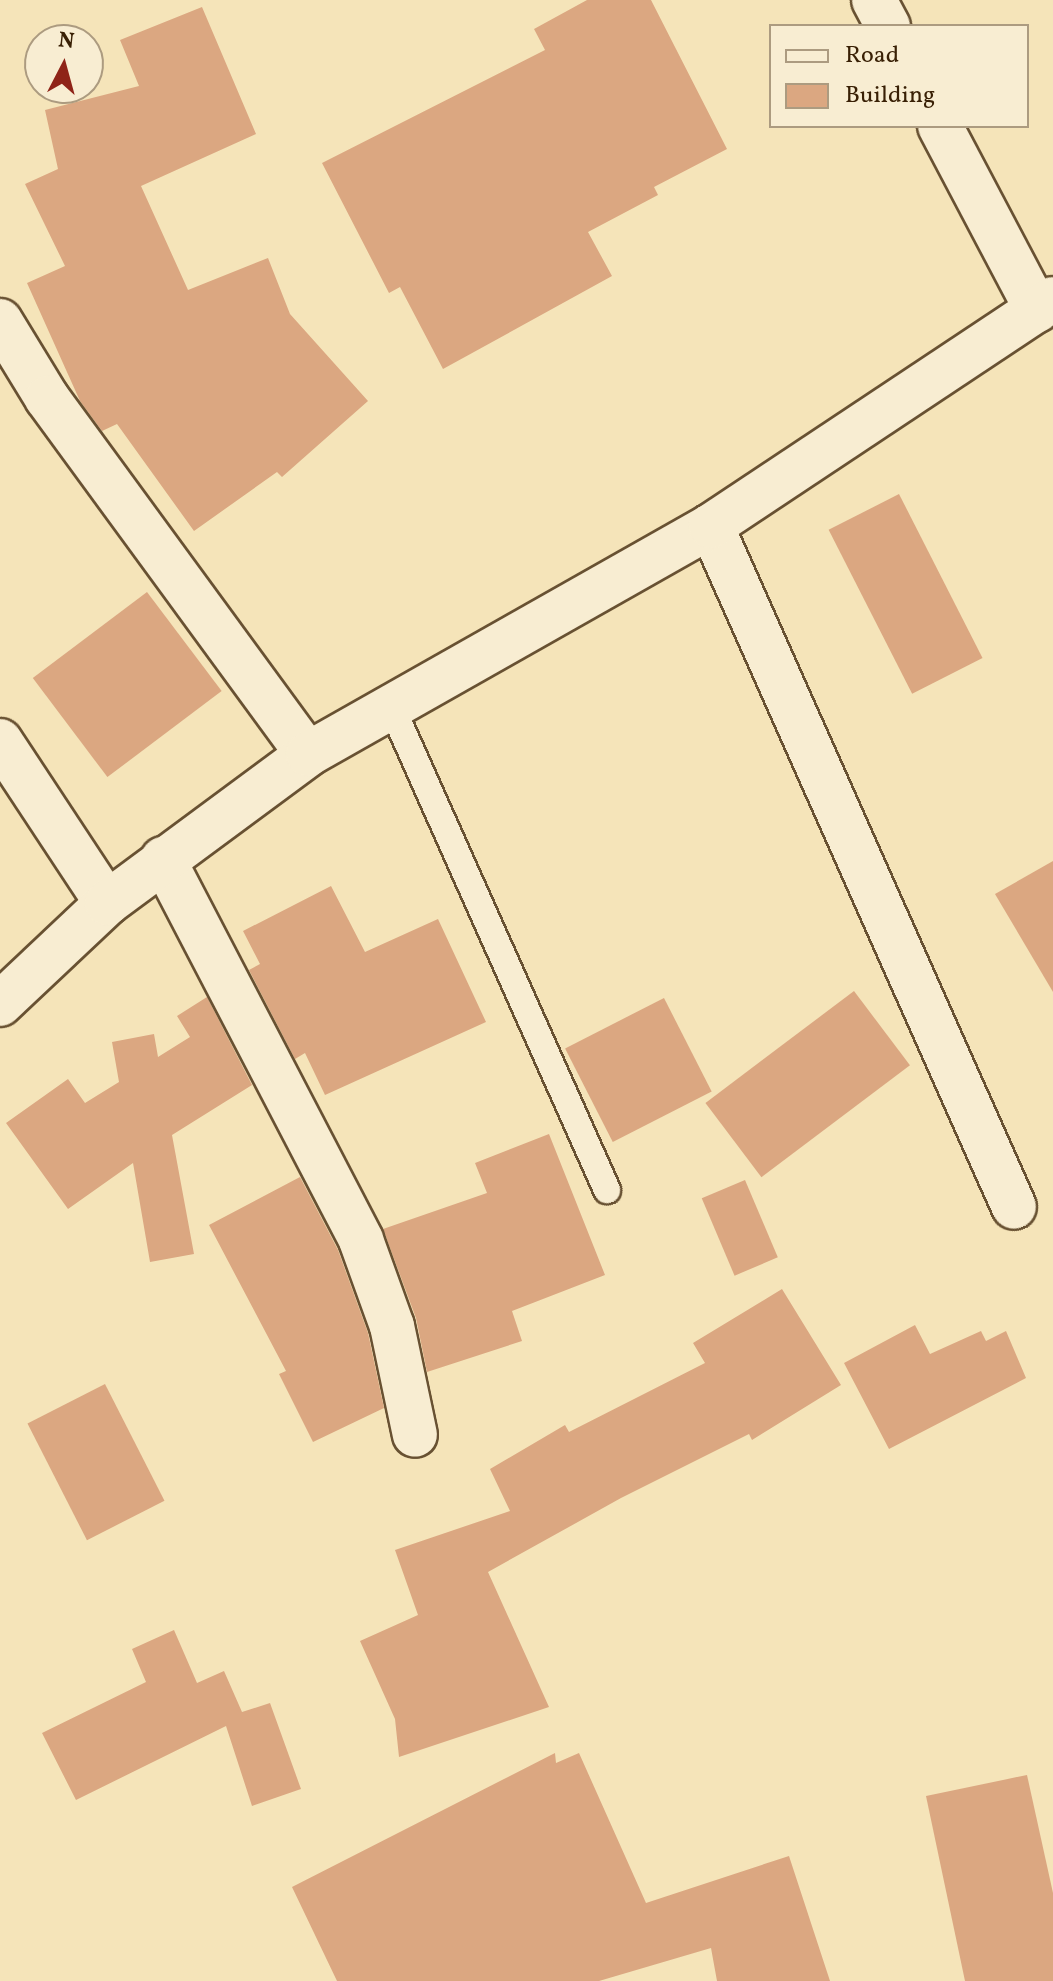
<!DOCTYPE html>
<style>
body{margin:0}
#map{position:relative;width:1053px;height:1981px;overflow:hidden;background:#f5e4b9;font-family:Vollkorn,serif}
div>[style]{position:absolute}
.building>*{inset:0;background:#dba781;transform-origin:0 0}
.roads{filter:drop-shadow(2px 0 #685132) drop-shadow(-2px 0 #685132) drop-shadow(0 2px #685132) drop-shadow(0 -2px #685132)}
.lane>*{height:26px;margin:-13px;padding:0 13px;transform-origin:13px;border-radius:13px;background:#f8edd2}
.street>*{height:44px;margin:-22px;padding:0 22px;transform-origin:22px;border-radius:22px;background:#f8edd2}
span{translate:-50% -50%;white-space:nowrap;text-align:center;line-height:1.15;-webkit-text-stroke:6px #f8edd2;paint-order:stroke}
.legend{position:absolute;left:769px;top:24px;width:260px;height:104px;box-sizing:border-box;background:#f8edd2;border:2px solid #ac9b80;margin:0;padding:10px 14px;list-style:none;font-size:24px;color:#392005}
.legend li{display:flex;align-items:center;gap:16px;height:40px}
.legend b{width:40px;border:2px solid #ac9b80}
.north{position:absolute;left:24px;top:24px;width:80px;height:80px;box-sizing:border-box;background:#f8edd2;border:2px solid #ac9b80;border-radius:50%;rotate:6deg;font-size:22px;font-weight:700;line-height:32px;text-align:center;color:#392005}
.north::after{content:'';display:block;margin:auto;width:28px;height:36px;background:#8f2418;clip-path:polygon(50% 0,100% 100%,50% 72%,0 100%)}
</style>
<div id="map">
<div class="building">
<i style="clip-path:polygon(587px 0,651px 0,727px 149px,654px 187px,658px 195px,588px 232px,612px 276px,443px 369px,400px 287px,389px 293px,322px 163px,545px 50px,534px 29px)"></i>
<i style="clip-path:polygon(202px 7px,256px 134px,141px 186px,188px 290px,268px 258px,290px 314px,368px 401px,282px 477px,277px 472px,194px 531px,117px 424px,102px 431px,80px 401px,27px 283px,65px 266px,25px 184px,58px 169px,45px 110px,139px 86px,120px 40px)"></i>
<i style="left:899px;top:494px;width:184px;height:79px;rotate:63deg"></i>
<i style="left:147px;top:592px;width:124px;height:143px;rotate:53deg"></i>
<i style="clip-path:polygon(1053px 861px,1053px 992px,995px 894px)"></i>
<i style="clip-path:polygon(331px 886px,365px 952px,438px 919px,486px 1022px,325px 1095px,305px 1053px,295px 1059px,249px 970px,260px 964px,243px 931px)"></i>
<i style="left:854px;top:991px;width:93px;height:186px;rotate:53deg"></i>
<i style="clip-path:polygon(207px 997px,252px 1085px,172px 1135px,194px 1254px,150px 1262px,133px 1163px,68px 1209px,6px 1123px,68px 1079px,85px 1103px,119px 1082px,112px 1042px,154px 1034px,158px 1057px,190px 1037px,177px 1016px)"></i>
<i style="left:664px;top:998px;width:105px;height:111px;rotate:63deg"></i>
<i style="clip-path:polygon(549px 1134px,605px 1275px,512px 1311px,522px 1341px,427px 1372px,416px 1318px,383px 1229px,487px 1193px,475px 1163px)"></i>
<i style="clip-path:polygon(300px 1177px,338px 1250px,368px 1333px,384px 1408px,313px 1442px,279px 1374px,286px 1371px,209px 1225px)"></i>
<i style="left:745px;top:1180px;width:84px;height:47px;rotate:67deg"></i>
<i style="clip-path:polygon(782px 1289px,841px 1385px,752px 1440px,749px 1434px,621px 1498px,488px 1572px,549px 1707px,399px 1757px,395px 1719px,360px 1641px,418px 1615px,395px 1550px,510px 1511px,490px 1469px,565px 1425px,569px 1432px,705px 1363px,693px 1343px)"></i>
<i style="clip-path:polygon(915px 1325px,930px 1354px,981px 1331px,986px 1341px,1006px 1331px,1026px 1378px,889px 1449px,844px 1363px)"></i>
<i style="left:105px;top:1384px;width:131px;height:87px;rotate:63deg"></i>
<i style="clip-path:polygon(174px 1630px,197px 1683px,224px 1671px,242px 1712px,270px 1703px,301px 1789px,252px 1806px,226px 1726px,76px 1800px,42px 1733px,146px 1682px,132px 1649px)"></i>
<i style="clip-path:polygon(555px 1753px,556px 1763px,579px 1753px,646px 1903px,789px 1856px,830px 1981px,717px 1981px,711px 1948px,599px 1981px,337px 1981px,292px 1887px)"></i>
<i style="clip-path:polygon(1027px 1775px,1053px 1893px,1053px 1981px,965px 1981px,926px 1796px)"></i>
</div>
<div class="roads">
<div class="lane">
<i style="left:392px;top:708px;width:528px;rotate:65.96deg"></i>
</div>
<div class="street">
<i style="left:874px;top:0;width:30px;rotate:62deg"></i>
<i style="left:940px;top:126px;width:208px;rotate:62.2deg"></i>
<i style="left:0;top:321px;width:90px;rotate:58.6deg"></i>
<i style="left:47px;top:398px;width:441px;rotate:53.8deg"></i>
<i style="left:711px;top:526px;width:745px;rotate:66.01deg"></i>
<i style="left:0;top:741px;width:194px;rotate:56.6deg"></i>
<i style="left:163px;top:859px;width:429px;rotate:62.5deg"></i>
<i style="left:361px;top:1240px;width:91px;rotate:70.2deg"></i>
<i style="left:392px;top:1326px;width:111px;rotate:78.1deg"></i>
<i style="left:0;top:1004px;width:147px;rotate:-43.3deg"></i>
<i style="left:107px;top:903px;width:250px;rotate:-36.5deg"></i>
<i style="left:308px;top:754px;width:463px;rotate:-29.5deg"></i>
<i style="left:711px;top:526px;width:410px;rotate:-33.6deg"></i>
</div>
</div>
<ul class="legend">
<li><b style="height:10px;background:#f8edd2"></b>Road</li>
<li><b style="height:22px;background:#dba781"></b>Building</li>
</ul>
<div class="north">N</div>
</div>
